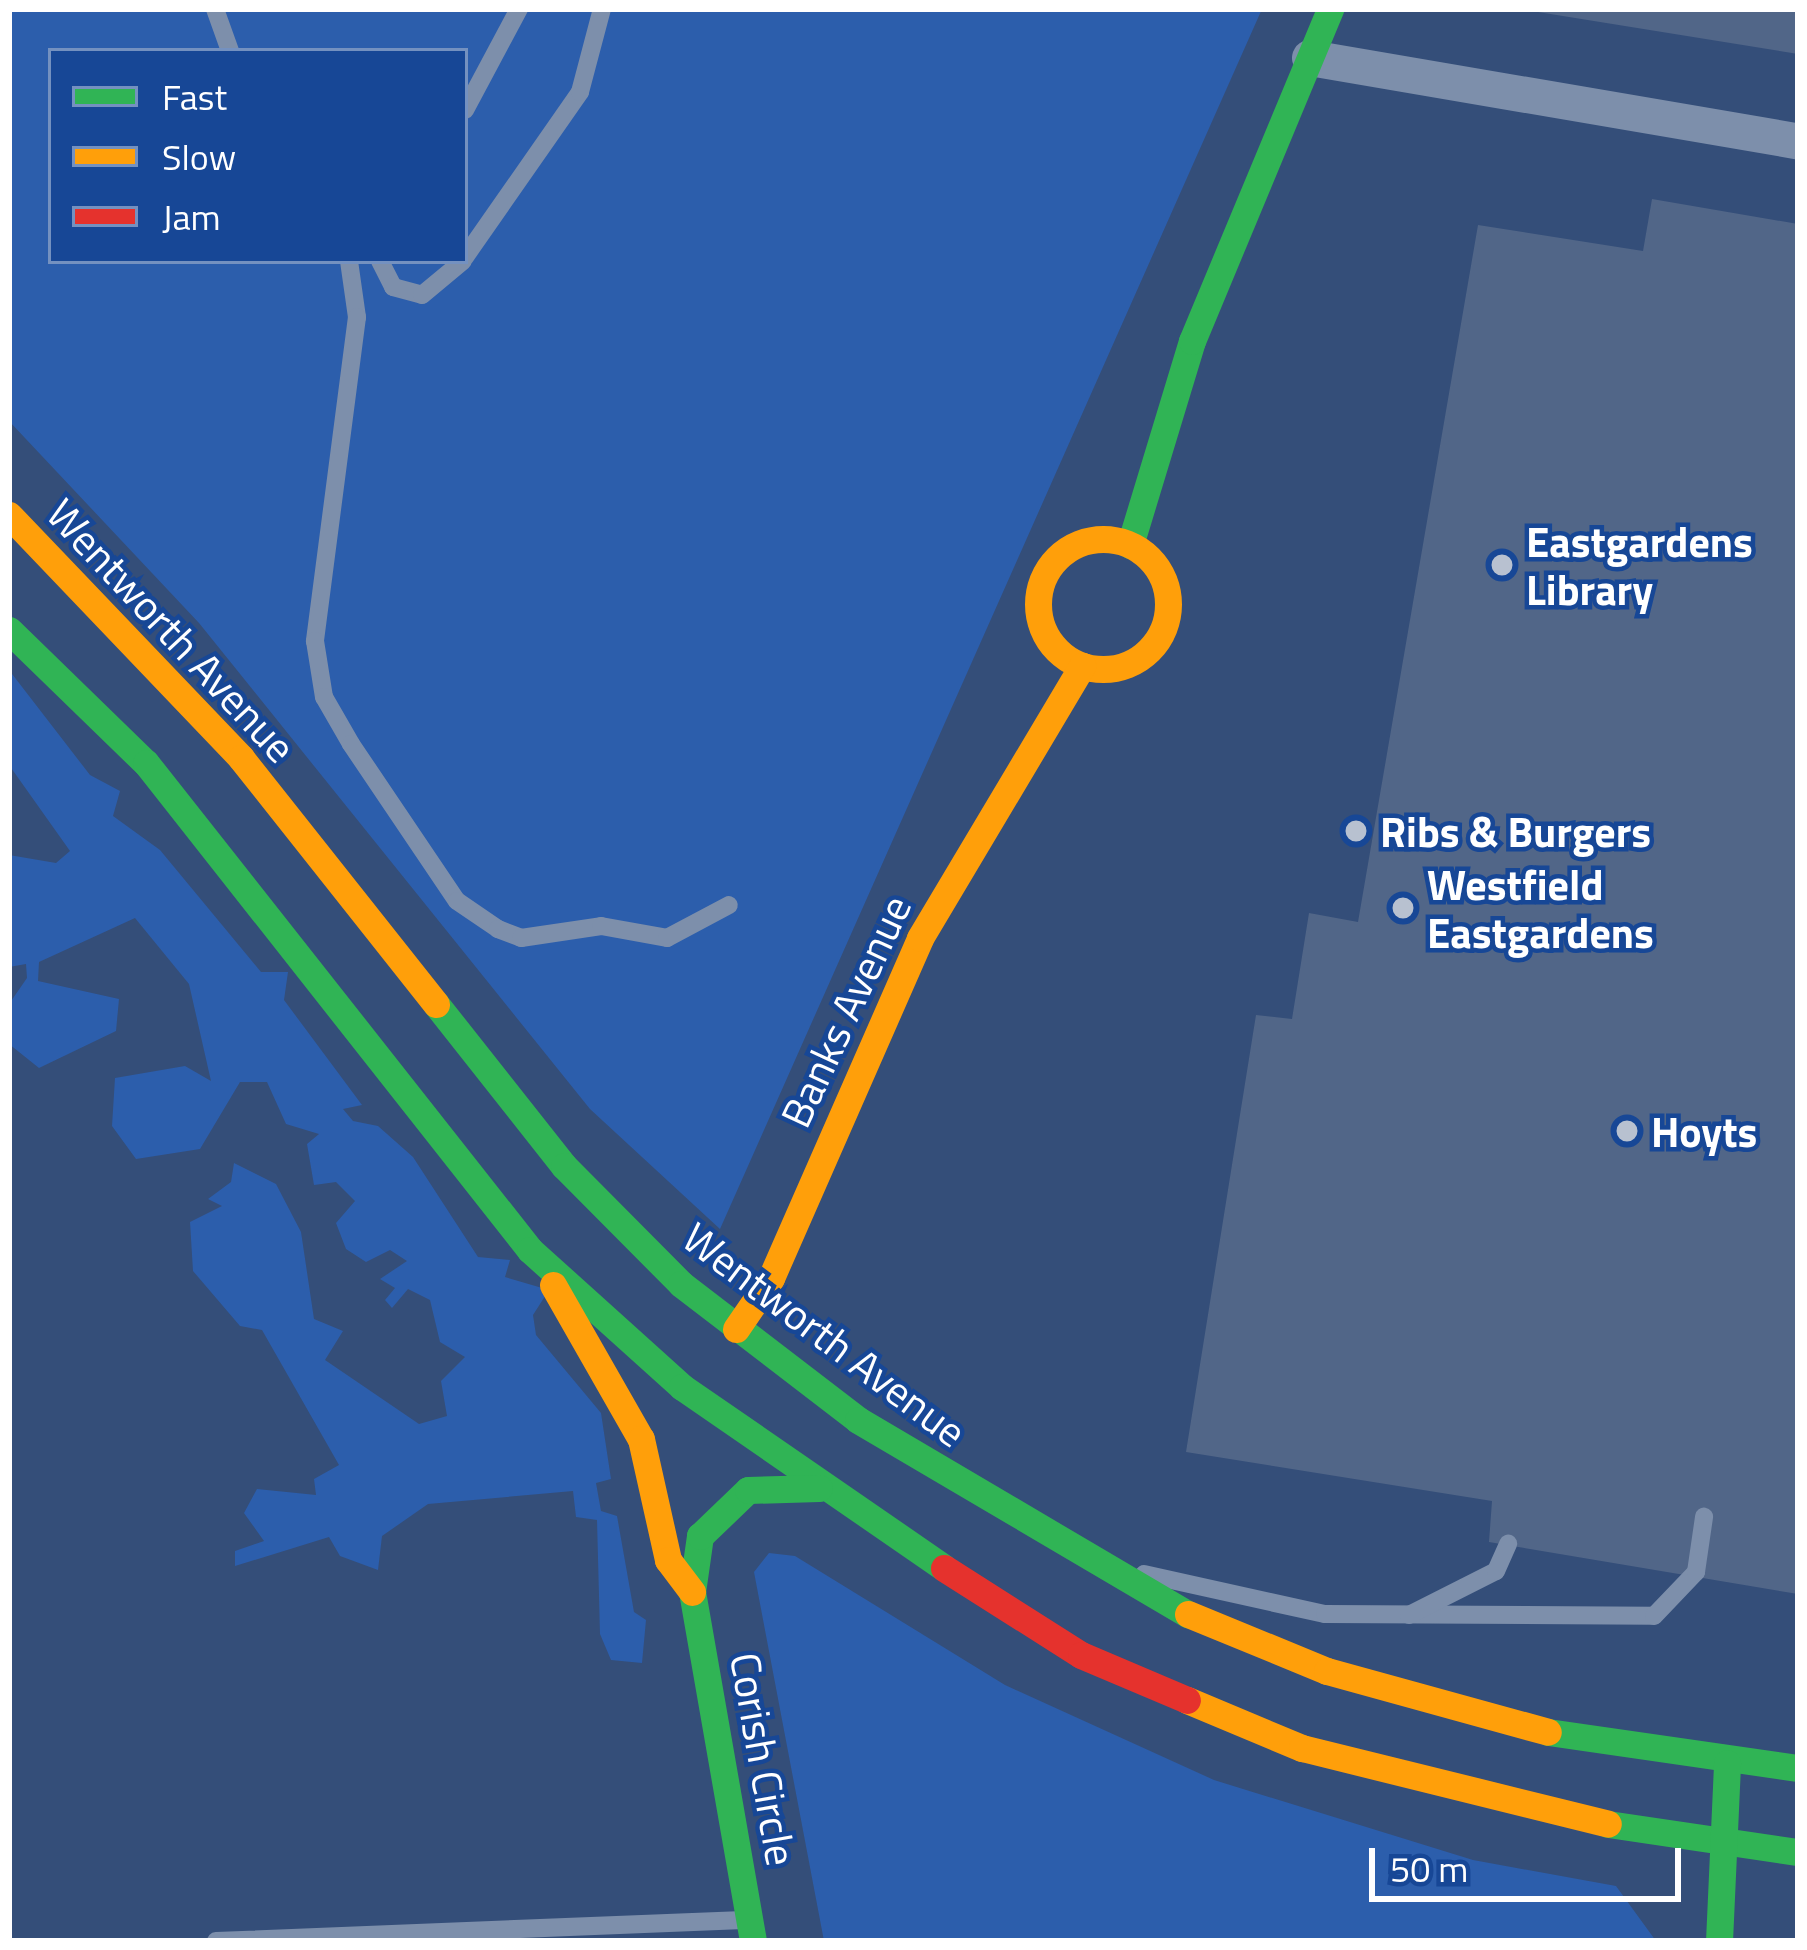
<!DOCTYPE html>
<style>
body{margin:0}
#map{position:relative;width:1807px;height:1950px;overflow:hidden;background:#344e79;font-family:"Titillium Web",sans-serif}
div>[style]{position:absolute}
.green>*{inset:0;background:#2c5eac}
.building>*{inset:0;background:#516688}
.lane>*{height:18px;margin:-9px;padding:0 9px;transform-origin:9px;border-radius:9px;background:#7d8fab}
.street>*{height:36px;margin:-18px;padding:0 18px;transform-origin:18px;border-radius:18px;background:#7d8fab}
.fast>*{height:27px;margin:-13.5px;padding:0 13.5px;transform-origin:13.5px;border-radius:13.5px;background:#30b455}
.slow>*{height:27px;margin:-13.5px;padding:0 13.5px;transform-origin:13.5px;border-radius:13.5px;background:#ff9f0a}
.slow>.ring{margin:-13.5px;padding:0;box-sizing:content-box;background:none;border:27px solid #ff9f0a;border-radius:50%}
.jam>*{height:27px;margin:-13.5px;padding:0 13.5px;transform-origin:13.5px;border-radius:13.5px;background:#e5322d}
.dots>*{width:33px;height:33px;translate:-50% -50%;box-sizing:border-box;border:6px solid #174796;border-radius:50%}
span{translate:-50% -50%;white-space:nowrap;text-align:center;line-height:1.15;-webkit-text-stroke:9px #174796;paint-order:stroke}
.poi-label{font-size:42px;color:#fff;font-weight:700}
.left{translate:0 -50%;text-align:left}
.street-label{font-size:42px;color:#fff}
.frame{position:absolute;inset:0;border:12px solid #fff;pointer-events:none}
.legend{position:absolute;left:48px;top:48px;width:420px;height:216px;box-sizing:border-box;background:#174796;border:3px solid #7491c0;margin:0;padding:15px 21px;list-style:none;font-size:36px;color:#fff}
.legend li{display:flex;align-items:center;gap:24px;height:60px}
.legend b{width:60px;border:3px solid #7491c0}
.scale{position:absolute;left:1369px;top:1848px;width:312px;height:54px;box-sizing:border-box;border:6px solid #fff;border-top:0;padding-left:15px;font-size:36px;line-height:42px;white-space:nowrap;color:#fff;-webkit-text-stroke:9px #174796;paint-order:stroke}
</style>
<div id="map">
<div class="green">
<i style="clip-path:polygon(evenodd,9px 9px,1262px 9px,720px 1229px,590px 1109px,199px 623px,9px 421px,9px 9px,51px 51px,465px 51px,465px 261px,51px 261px,51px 51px)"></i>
<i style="clip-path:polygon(9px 670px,90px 775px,120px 791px,113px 816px,160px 850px,261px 972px,288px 972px,284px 1000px,362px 1105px,343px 1109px,353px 1121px,378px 1126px,413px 1157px,478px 1257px,510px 1260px,505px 1277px,549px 1290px,533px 1315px,536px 1335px,601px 1413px,611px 1479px,596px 1483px,601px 1511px,617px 1516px,634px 1612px,646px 1620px,642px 1663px,611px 1660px,600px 1634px,597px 1520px,576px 1517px,573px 1491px,428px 1504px,382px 1536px,378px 1570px,340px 1556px,329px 1537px,235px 1566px,235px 1551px,264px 1541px,244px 1513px,257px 1489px,316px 1495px,314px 1479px,339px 1465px,262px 1330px,240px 1326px,193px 1271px,190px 1222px,222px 1206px,208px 1199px,231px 1182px,234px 1163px,276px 1184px,301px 1232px,314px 1319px,343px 1331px,325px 1360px,419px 1424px,447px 1416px,441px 1381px,465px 1357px,440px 1342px,430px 1300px,408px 1289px,392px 1308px,385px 1300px,395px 1288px,380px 1279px,407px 1261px,390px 1250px,366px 1262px,346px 1249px,336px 1223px,355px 1201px,336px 1182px,314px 1185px,307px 1144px,319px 1134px,286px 1124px,267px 1082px,240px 1082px,200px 1149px,136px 1159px,112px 1126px,115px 1078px,185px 1066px,211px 1081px,189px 984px,135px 918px,39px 962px,38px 981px,119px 999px,116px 1031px,39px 1068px,9px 1044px,9px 1004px,27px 978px,26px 964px,9px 967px,9px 855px,56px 863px,70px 851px,9px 765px)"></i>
<i style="clip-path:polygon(769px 1553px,795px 1556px,1005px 1685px,1214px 1780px,1473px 1860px,1616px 1886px,1656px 1941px,824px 1941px,754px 1572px)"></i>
</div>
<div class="building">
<i style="clip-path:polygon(1538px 9px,1798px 9px,1798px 54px,1538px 12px)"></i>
<i style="clip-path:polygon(1652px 199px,1798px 224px,1798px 1594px,1489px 1542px,1492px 1501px,1186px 1452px,1256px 1015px,1292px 1019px,1309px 913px,1358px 922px,1478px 225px,1643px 251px)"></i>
</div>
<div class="lane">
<i style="left:215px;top:9px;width:45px;rotate:70.3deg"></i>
<i style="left:465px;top:110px;width:115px;rotate:-61.9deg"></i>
<i style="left:465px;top:257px;width:201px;rotate:-55.1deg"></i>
<i style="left:580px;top:92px;width:86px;rotate:-75.2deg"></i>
<i style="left:349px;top:261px;width:57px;rotate:81.9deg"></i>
<i style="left:357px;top:317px;width:327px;rotate:97.4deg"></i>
<i style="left:315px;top:641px;width:57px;rotate:80.9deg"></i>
<i style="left:324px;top:697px;width:54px;rotate:60.1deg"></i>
<i style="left:351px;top:744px;width:189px;rotate:56deg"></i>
<i style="left:457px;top:901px;width:50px;rotate:34.3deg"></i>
<i style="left:498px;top:929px;width:25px;rotate:21deg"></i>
<i style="left:521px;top:938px;width:81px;rotate:-8.5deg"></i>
<i style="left:601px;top:926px;width:67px;rotate:10.3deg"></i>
<i style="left:667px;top:938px;width:70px;rotate:-28deg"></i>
<i style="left:380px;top:261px;width:29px;rotate:63deg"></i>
<i style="left:393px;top:287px;width:30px;rotate:15deg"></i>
<i style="left:422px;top:295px;width:53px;rotate:-39.7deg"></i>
<i style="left:1144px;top:1574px;width:185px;rotate:12.5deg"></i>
<i style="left:1325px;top:1614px;width:329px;rotate:0.3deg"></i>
<i style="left:1654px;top:1616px;width:61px;rotate:-46.3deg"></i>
<i style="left:1696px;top:1572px;width:56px;rotate:-81.7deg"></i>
<i style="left:1409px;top:1615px;width:97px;rotate:-26.8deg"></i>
<i style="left:1496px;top:1571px;width:30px;rotate:-66deg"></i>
<i style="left:216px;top:1941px;width:528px;rotate:-2.28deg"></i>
</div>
<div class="street">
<i style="left:1310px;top:58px;width:495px;rotate:9.7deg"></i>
</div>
<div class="fast">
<i style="left:1130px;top:545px;width:213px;rotate:-73.1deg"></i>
<i style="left:1192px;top:341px;width:360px;rotate:-67.4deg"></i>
<i style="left:9px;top:630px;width:191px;rotate:44.2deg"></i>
<i style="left:146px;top:763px;width:620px;rotate:51.74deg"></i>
<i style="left:530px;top:1250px;width:205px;rotate:42deg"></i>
<i style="left:682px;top:1387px;width:318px;rotate:34.6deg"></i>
<i style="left:436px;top:1004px;width:206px;rotate:51.7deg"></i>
<i style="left:564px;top:1166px;width:166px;rotate:45.2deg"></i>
<i style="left:681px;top:1284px;width:223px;rotate:37.5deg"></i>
<i style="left:858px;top:1420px;width:383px;rotate:30.5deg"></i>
<i style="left:1548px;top:1732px;width:253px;rotate:8.2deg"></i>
<i style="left:1608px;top:1824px;width:192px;rotate:8.4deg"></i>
<i style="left:753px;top:1941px;width:354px;rotate:-99.9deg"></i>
<i style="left:692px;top:1592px;width:57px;rotate:-81.9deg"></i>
<i style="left:700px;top:1536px;width:66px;rotate:-43.8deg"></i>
<i style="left:748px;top:1490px;width:71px;rotate:-1.6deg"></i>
<i style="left:1719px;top:1941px;width:178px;rotate:-87.4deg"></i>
</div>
<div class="slow">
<i style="left:9px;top:515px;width:336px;rotate:46.3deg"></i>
<i style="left:241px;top:758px;width:314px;rotate:51.6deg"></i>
<i class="ring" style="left:1038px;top:539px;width:103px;height:103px"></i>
<i style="left:553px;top:1285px;width:177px;rotate:60.3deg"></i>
<i style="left:641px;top:1439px;width:124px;rotate:77.4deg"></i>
<i style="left:668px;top:1560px;width:40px;rotate:53deg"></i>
<i style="left:736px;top:1329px;width:62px;rotate:-55.5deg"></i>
<i style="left:771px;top:1278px;width:371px;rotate:-66.3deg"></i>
<i style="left:920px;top:938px;width:317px;rotate:-59.2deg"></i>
<i style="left:1188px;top:1614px;width:150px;rotate:22.3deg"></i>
<i style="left:1327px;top:1671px;width:229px;rotate:15.4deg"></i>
<i style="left:1187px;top:1700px;width:125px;rotate:22.7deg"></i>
<i style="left:1302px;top:1748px;width:315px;rotate:13.9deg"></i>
</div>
<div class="jam">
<i style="left:944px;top:1568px;width:162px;rotate:32.4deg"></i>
<i style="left:1081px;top:1655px;width:115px;rotate:23deg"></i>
</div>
<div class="dots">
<i style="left:1502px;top:565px;background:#b8c1d0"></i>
<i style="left:1356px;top:831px;background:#b8c1d0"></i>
<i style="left:1403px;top:908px;background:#b8c1d0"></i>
<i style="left:1627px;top:1131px;background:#b8c1d0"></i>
</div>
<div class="poi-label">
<span class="left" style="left:1526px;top:565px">Eastgardens<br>Library</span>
<span class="left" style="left:1380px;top:831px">Ribs &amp; Burgers</span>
<span class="left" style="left:1427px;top:908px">Westfield<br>Eastgardens</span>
<span class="left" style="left:1651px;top:1131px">Hoyts</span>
</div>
<div class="street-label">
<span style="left:172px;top:630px;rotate:47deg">Wentworth Avenue</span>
<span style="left:845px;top:1011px;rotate:-65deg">Banks Avenue</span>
<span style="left:825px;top:1334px;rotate:37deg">Wentworth Avenue</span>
<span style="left:764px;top:1759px;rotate:80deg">Corish Circle</span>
</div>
<div class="frame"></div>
<ul class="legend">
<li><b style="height:15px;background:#30b455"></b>Fast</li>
<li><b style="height:15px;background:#ff9f0a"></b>Slow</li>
<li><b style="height:15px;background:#e5322d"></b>Jam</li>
</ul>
<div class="scale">50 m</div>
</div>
